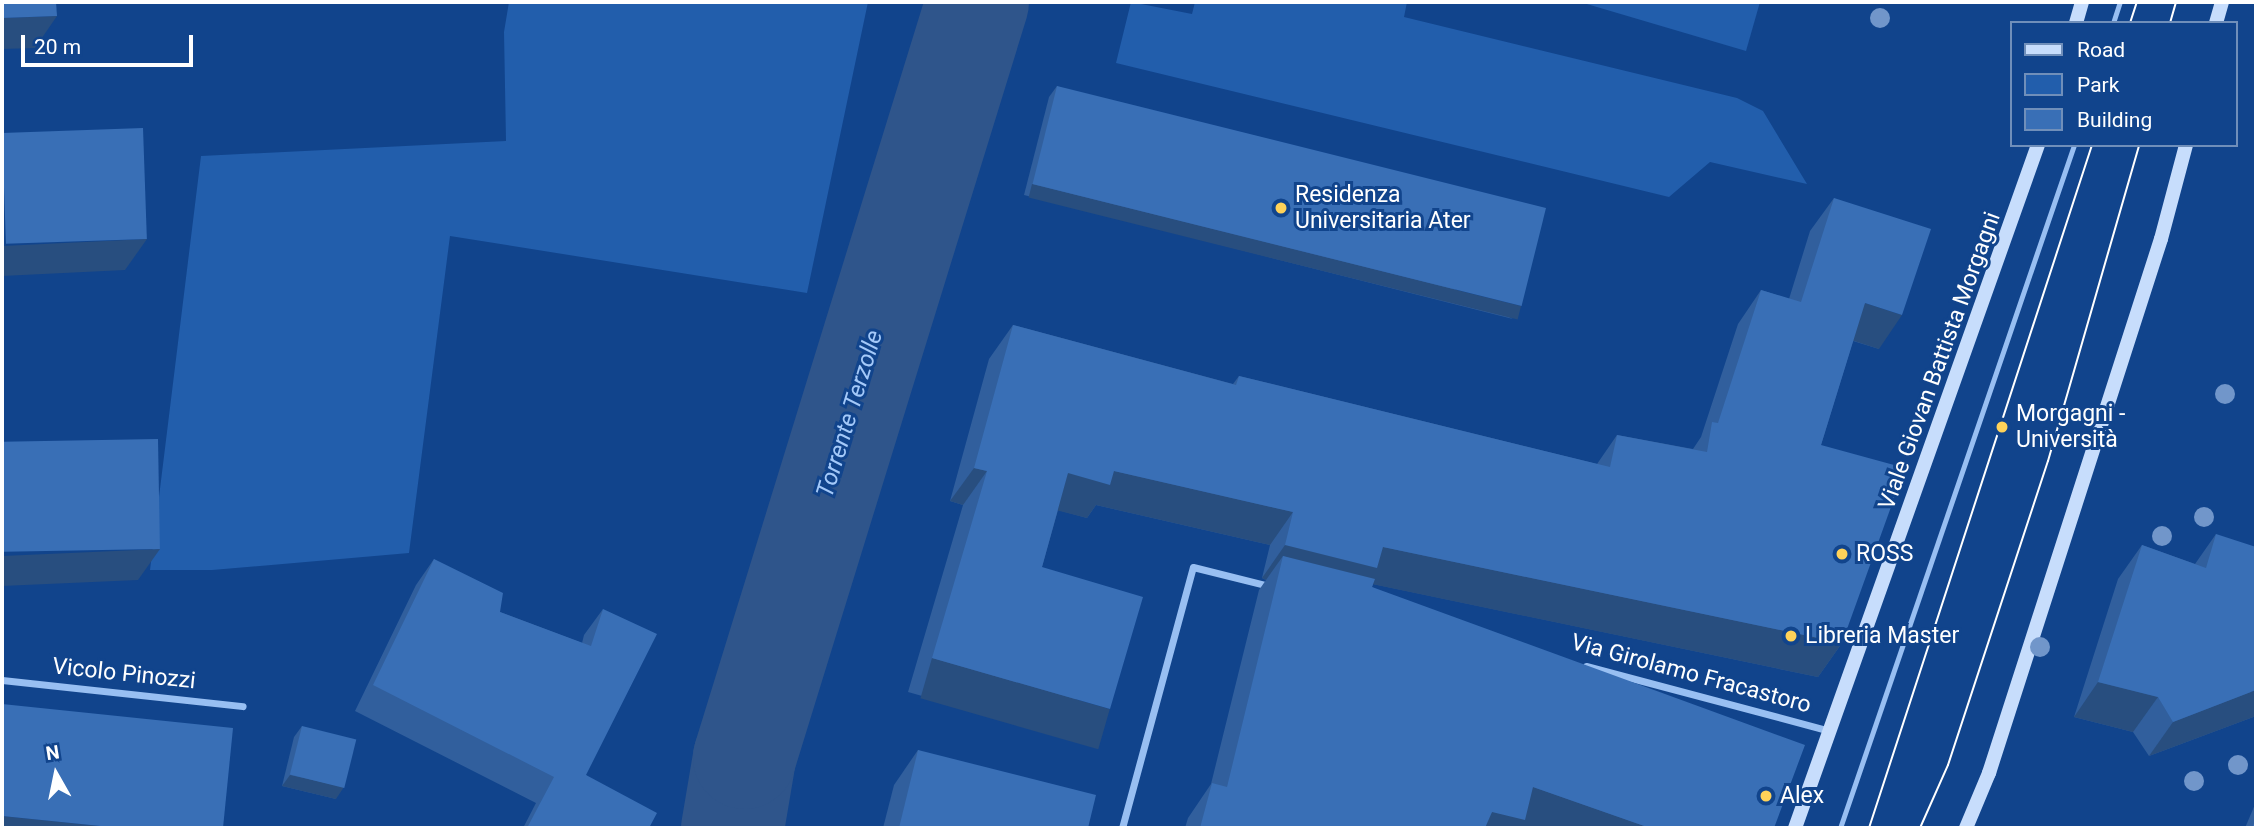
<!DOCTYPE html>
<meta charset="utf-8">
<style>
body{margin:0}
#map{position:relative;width:2258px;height:830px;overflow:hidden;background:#11448c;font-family:Roboto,sans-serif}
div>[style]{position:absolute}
.green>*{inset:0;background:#225eac}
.river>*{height:103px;margin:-51.5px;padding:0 51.5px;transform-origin:51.5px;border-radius:51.5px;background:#2f558b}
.service>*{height:5px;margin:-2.5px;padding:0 2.5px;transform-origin:2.5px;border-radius:2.5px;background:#98bff2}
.minor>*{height:7px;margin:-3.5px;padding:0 3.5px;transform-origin:3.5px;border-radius:3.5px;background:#98bff2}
.secondary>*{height:14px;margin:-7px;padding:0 7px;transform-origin:7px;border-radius:7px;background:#c7ddfc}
.tram>*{height:2px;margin:-1px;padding:0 1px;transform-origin:1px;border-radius:1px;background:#fff}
.trees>*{width:20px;height:20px;margin:-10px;border-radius:50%;background:#7196ca}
.wall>*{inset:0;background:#315f9d}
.shaded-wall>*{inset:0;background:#284e7f;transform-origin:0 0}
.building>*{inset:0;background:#396fb6;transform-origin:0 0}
.dots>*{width:19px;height:19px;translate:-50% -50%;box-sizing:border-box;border:4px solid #11448c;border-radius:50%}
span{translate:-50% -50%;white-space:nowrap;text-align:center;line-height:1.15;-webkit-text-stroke:6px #11448c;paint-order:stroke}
.poi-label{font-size:23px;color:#fff}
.left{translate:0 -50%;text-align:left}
.street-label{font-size:23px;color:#fff}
.water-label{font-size:24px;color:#a4c9f9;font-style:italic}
.frame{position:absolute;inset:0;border:4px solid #fff;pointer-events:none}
.legend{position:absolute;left:2010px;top:21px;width:228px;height:126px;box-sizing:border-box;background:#11448c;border:2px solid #708fba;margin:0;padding:9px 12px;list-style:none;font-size:21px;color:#fff}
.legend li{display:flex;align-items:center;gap:14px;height:35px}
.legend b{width:35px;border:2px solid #708fba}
.north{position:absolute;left:21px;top:739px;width:70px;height:70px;-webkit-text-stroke:5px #11448c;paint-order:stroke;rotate:351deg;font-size:19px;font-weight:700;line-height:28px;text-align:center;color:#fff}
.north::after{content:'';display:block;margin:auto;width:24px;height:32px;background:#fff;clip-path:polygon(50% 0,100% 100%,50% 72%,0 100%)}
.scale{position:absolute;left:21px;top:35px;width:172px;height:32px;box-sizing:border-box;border:4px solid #fff;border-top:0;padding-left:9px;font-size:21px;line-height:24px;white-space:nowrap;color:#fff;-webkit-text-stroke:5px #11448c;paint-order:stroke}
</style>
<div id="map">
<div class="green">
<i style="clip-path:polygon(509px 2px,868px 2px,807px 293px,450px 236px,409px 553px,212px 570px,150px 570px,201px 156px,506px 141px,504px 32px)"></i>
<i style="clip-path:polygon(1131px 2px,1192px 14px,1195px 2px,1407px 2px,1404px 17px,1737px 98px,1763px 111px,1807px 184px,1710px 162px,1669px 197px,1116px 63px)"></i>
<i style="clip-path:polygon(1580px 2px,1760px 2px,1746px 51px)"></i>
</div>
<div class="river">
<i style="left:732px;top:828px;width:72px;rotate:-80.4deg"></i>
<i style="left:744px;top:757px;width:790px;rotate:-72.85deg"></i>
</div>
<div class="service">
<i style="left:2113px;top:23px;width:22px;rotate:-72deg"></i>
<i style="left:1840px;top:828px;width:722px;rotate:-71.09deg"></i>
</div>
<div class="minor">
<i style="left:1586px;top:666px;width:253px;rotate:14.9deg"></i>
<i style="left:2px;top:680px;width:242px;rotate:6.2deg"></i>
<i style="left:1122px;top:828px;width:270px;rotate:-74.8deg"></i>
<i style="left:1193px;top:567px;width:78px;rotate:14deg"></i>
</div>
<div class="secondary">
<i style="left:2076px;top:23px;width:22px;rotate:-74deg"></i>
<i style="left:2216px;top:23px;width:22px;rotate:-74deg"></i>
<i style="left:1795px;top:828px;width:725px;rotate:-70.42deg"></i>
<i style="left:1966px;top:828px;width:60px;rotate:-67.3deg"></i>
<i style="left:1989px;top:773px;width:561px;rotate:-72.15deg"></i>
<i style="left:2161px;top:239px;width:97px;rotate:-75.1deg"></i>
</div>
<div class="tram">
<i style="left:2130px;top:23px;width:22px;rotate:-72deg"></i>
<i style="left:2170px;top:23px;width:22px;rotate:-74deg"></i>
<i style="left:1869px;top:828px;width:718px;rotate:-71.92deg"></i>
<i style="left:1920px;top:828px;width:69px;rotate:-66deg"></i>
<i style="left:1948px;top:765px;width:320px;rotate:-71.8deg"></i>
<i style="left:2048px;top:461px;width:329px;rotate:-73.9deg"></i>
</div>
<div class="trees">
<i style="left:1880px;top:18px"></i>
<i style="left:2225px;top:394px"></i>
<i style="left:2204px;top:517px"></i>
<i style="left:2162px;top:536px"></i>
<i style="left:2040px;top:647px"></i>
<i style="left:2238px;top:765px"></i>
<i style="left:2194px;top:781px"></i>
</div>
<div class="wall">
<i style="clip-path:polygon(1057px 86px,1513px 319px,1024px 195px,1049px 97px)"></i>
<i style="clip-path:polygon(1834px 198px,1879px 349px,1853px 341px,1821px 445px,1842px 643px,1818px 677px,1373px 584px,1372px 587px,1774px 828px,1528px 828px,1520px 826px,1518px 828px,1185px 828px,1188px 818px,1211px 784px,1259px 590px,1266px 580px,1262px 578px,1270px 545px,1096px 505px,1087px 518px,1058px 510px,1042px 567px,1087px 743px,908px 692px,963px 505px,950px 501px,989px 359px,1013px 325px,1233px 384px,1239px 376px,1597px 464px,1617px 435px,1693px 449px,1701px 437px,1738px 324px,1761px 290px,1789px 299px,1810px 231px)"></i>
<i style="clip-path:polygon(2216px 534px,2256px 716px,2149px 756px,2133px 732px,2074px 717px,2118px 579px,2142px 545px,2195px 564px)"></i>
<i style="clip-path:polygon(434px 559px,500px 612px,582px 643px,584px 635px,603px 609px,586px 775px,649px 828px,523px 828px,536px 803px,355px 711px,416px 585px)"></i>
<i style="clip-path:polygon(302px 726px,336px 799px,282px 786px,294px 737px)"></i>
<i style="clip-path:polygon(918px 750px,1088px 828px,883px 828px,894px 785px)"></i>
<i style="clip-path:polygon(2256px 802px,2256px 828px,2245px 828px)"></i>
</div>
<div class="shaded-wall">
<i style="clip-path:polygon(57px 16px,35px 48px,2px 49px,2px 18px)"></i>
<i style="left:1032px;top:184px;width:504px;height:14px;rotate:14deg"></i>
<i style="clip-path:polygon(147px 239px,125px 270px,2px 276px,2px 246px)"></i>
<i style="clip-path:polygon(1865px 303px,1902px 315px,1879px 349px,1842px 337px)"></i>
<i style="clip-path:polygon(974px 468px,987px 471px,963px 505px,950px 501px)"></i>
<i style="clip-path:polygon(1114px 471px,1293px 512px,1270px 545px,1096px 505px,1087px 518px,1044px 507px,1068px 473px)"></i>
<i style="clip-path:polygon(1285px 545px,1383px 547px,1842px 643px,1818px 677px,1367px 583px,1283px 556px,1266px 580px,1262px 578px)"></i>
<i style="clip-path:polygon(160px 549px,138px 580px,2px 586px,2px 556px)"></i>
<i style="left:932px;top:658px;width:185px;height:42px;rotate:16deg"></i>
<i style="clip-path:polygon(2098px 682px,2158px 697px,2133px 732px,2074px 717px)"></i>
<i style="clip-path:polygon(2256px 690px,2256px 716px,2149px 756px,2173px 722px)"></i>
<i style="clip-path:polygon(290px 775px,344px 787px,336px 799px,282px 786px)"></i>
<i style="clip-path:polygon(1533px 787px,1650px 828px,1528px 828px,1520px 826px,1518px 828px,1480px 828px,1492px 812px)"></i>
<i style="clip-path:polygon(2px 816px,120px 828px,2px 828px)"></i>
</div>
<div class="building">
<i style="clip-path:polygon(2px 2px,56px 2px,57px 16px,2px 18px)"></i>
<i style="left:1057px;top:86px;width:504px;height:101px;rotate:14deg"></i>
<i style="left:143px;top:128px;width:111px;height:141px;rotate:88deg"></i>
<i style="clip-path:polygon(1834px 198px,1931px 229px,1902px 315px,1865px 303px,1821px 445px,1905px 468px,1842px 643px,1383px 547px,1377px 568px,1285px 545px,1293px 512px,1114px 471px,1110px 485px,1068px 473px,1042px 567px,1143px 597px,1110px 709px,932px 658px,987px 471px,974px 468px,1013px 325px,1236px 385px,1239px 376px,1610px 467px,1617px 435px,1707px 452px,1712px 422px,1718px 423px,1761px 290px,1801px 302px)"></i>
<i style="left:158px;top:439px;width:110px;height:156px;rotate:89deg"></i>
<i style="clip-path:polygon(2216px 534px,2256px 547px,2256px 690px,2173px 722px,2158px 697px,2098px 682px,2142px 545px,2206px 568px)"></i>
<i style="clip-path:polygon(1283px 556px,1375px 579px,1372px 587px,1805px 745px,1774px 828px,1650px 828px,1533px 787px,1525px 820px,1492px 812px,1485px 828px,1200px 828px,1212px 783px,1227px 787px)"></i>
<i style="clip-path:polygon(434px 559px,503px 593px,500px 612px,591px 646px,603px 609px,657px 634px,586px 775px,657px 813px,649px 828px,527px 828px,554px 777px,373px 685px)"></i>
<i style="clip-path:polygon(2px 704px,233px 728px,223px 828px,120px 828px,2px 816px)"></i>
<i style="left:302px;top:726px;width:56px;height:50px;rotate:14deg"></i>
<i style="clip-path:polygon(918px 750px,1096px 795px,1088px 828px,899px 828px)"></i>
<i style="clip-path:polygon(2256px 819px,2256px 828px,2252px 828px)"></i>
</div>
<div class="dots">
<i style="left:1281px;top:208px;background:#ffd259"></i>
<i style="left:2002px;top:427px;background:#ffd259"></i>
<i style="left:1842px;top:554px;background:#ffd259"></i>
<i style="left:1791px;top:636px;background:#ffd259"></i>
<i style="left:1766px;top:796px;background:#ffd259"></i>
</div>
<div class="poi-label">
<span class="left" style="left:1295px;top:208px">Residenza<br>Universitaria Ater</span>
<span class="left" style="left:2016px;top:427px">Morgagni -<br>Università</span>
<span class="left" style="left:1856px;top:554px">ROSS</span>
<span class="left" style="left:1805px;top:636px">Libreria Master</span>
<span class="left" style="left:1780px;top:796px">Alex</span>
</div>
<div class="street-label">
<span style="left:1940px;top:361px;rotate:-70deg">Viale Giovan Battista Morgagni</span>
<span style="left:124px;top:674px;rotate:6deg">Vicolo Pinozzi</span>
<span style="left:1691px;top:674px;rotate:15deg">Via Girolamo Fracastoro</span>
</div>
<div class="water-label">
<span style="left:850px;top:414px;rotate:-73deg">Torrente Terzolle</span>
</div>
<div class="frame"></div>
<ul class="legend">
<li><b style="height:9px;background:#c7ddfc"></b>Road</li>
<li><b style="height:19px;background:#225eac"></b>Park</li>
<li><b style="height:19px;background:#396fb6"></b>Building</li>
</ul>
<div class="north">N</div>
<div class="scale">20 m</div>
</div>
